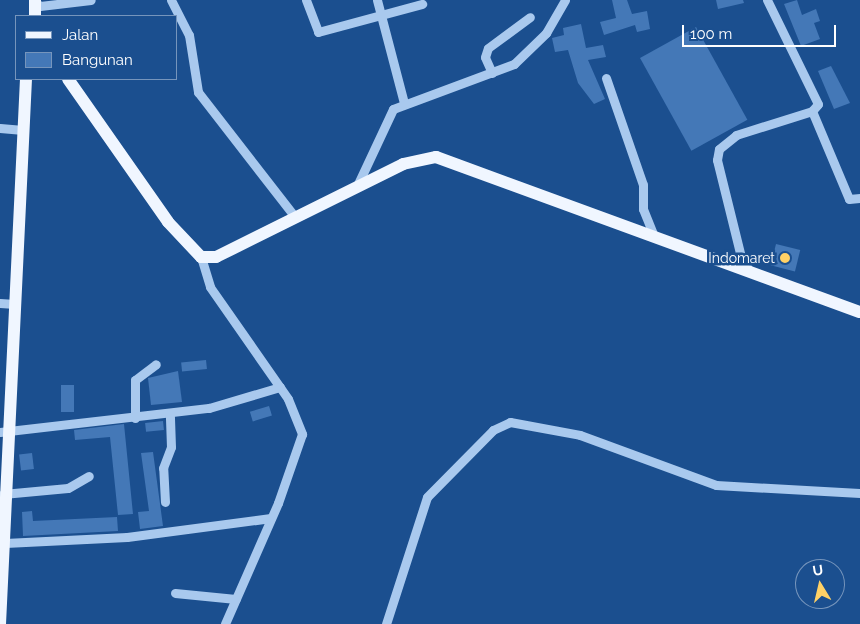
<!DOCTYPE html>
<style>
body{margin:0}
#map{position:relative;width:860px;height:624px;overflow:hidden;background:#1b4f8f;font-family:Raleway,sans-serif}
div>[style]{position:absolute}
.building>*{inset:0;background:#4478b7;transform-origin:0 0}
.minor>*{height:9px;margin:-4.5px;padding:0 4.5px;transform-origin:4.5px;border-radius:4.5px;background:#a9c9ee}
.major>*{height:12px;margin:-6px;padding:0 6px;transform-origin:6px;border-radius:6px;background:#f0f6ff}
.dots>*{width:14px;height:14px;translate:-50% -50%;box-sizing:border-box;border:2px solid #1b4f8f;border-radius:50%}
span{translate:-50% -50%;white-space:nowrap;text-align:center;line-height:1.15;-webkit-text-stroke:5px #1b4f8f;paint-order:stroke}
.poi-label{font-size:14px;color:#fff}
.right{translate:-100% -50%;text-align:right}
.legend{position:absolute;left:15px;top:15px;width:162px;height:65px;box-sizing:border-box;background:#1b4f8f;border:1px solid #7695bc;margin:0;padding:6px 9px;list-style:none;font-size:15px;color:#fff}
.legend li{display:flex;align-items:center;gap:10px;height:25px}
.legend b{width:25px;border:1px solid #7695bc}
.north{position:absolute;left:795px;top:559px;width:50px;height:50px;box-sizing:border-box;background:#1b4f8f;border:1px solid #7695bc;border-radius:50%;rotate:351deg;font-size:14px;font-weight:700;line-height:20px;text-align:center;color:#fff}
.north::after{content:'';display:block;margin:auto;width:18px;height:22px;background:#ffd166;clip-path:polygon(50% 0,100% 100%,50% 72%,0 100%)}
.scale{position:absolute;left:682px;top:25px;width:154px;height:22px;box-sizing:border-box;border:2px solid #fff;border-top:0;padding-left:6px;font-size:15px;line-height:18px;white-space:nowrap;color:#fff;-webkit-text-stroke:4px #1b4f8f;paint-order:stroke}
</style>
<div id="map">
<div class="building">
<i style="clip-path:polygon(612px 0,627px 0,632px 14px,647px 11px,650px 29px,637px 32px,635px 25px,604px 35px,600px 22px,616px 18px)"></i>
<i style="clip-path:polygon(716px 0,743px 0,744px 3px,718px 9px)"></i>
<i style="clip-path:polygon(797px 0,802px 15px,816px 9px,820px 21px,814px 23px,820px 39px,801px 46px,784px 4px)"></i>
<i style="clip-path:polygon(581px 24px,586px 48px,603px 45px,606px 57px,588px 60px,605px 99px,594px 104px,578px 83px,568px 50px,555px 52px,552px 38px,564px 35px,563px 28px)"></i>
<i style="left:696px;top:27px;width:106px;height:64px;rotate:61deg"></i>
<i style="clip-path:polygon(831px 66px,850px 103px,834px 109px,818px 71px)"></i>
<i style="left:776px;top:244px;width:25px;height:22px;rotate:14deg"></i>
<i style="left:206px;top:360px;width:9px;height:25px;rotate:84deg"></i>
<i style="clip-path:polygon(178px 371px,182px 402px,151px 405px,148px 378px)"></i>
<i style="left:61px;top:385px;width:13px;height:27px"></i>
<i style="left:269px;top:406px;width:10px;height:20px;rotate:73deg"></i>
<i style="left:163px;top:421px;width:9px;height:18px;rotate:84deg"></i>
<i style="clip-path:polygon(124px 424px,133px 514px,118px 515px,110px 437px,75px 440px,74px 430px)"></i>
<i style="clip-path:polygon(153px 452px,163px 526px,140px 529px,138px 512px,149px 511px,141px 453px)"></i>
<i style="left:32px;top:453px;width:16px;height:13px;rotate:83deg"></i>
<i style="clip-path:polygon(32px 511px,33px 521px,117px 517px,118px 531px,23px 536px,22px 512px)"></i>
</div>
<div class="minor">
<i style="left:171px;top:0;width:39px;rotate:63deg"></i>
<i style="left:189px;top:35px;width:58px;rotate:81deg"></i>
<i style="left:198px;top:92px;width:158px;rotate:52.2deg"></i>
<i style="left:306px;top:0;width:34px;rotate:69deg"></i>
<i style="left:318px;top:32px;width:108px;rotate:-15.1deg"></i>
<i style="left:377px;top:0;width:106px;rotate:75.3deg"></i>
<i style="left:35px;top:2px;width:6px;rotate:39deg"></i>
<i style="left:40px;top:6px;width:51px;rotate:-6.7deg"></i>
<i style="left:492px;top:73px;width:17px;rotate:-114deg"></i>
<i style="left:485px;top:57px;width:9px;rotate:-72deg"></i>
<i style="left:488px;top:48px;width:52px;rotate:-36.4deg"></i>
<i style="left:606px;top:78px;width:113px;rotate:70.9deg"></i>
<i style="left:643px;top:185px;width:24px;rotate:90deg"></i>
<i style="left:643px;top:209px;width:29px;rotate:68deg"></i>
<i style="left:812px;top:111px;width:95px;rotate:67.2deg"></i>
<i style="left:849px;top:199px;width:11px;rotate:-5deg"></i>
<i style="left:0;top:128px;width:23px;rotate:5deg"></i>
<i style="left:357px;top:186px;width:85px;rotate:-64.9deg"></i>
<i style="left:393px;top:109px;width:129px;rotate:-20.4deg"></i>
<i style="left:514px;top:64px;width:45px;rotate:-44.1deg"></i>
<i style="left:546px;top:33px;width:38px;rotate:-60deg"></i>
<i style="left:201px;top:257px;width:31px;rotate:73deg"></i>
<i style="left:210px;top:287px;width:136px;rotate:55.1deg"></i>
<i style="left:288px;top:399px;width:38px;rotate:68deg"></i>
<i style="left:302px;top:434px;width:73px;rotate:109.2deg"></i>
<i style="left:278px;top:503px;width:132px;rotate:113.7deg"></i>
<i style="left:750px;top:272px;width:17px;rotate:-121deg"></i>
<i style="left:741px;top:257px;width:100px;rotate:-103.9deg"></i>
<i style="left:717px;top:160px;width:11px;rotate:-80deg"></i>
<i style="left:719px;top:149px;width:22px;rotate:-39deg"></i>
<i style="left:736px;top:135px;width:80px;rotate:-17.5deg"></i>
<i style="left:812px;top:111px;width:9px;rotate:-49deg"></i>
<i style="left:818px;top:104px;width:116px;rotate:-116.1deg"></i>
<i style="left:0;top:303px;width:15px;rotate:4deg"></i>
<i style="left:135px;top:418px;width:38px;rotate:-90deg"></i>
<i style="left:135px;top:380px;width:26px;rotate:-37deg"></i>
<i style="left:0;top:432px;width:210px;rotate:-6.6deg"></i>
<i style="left:209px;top:408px;width:74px;rotate:-16.5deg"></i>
<i style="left:3px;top:494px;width:65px;rotate:-5.3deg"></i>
<i style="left:68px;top:488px;width:24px;rotate:-30deg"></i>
<i style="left:165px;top:502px;width:34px;rotate:-93deg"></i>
<i style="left:163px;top:468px;width:22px;rotate:-69deg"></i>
<i style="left:171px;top:447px;width:33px;rotate:-92deg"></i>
<i style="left:5px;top:543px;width:122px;rotate:-2.8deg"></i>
<i style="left:127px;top:537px;width:145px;rotate:-7.5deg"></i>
<i style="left:175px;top:593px;width:61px;rotate:5.6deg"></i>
<i style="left:386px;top:624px;width:133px;rotate:-72.1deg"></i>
<i style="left:427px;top:497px;width:94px;rotate:-45.4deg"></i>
<i style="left:493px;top:430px;width:19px;rotate:-25deg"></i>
<i style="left:510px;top:422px;width:71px;rotate:10.5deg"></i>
<i style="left:580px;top:435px;width:145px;rotate:20.2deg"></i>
<i style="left:716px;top:485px;width:144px;rotate:3.2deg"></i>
</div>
<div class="major">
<i style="left:35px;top:16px;width:16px;rotate:-90deg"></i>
<i style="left:68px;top:79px;width:174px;rotate:55deg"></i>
<i style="left:168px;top:222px;width:48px;rotate:46.7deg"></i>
<i style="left:201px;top:257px;width:15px"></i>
<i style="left:216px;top:257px;width:209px;rotate:-26.4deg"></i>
<i style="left:403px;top:164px;width:34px;rotate:-12deg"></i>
<i style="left:436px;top:157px;width:451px;rotate:20.1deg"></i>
<i style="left:0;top:624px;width:546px;rotate:-87.27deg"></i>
</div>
<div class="dots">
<i style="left:785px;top:258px;background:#ffd166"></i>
</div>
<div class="poi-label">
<span class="right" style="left:775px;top:258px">Indomaret</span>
</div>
<ul class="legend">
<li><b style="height:6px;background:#f0f6ff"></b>Jalan</li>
<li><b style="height:14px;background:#4478b7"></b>Bangunan</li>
</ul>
<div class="north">U</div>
<div class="scale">100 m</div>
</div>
